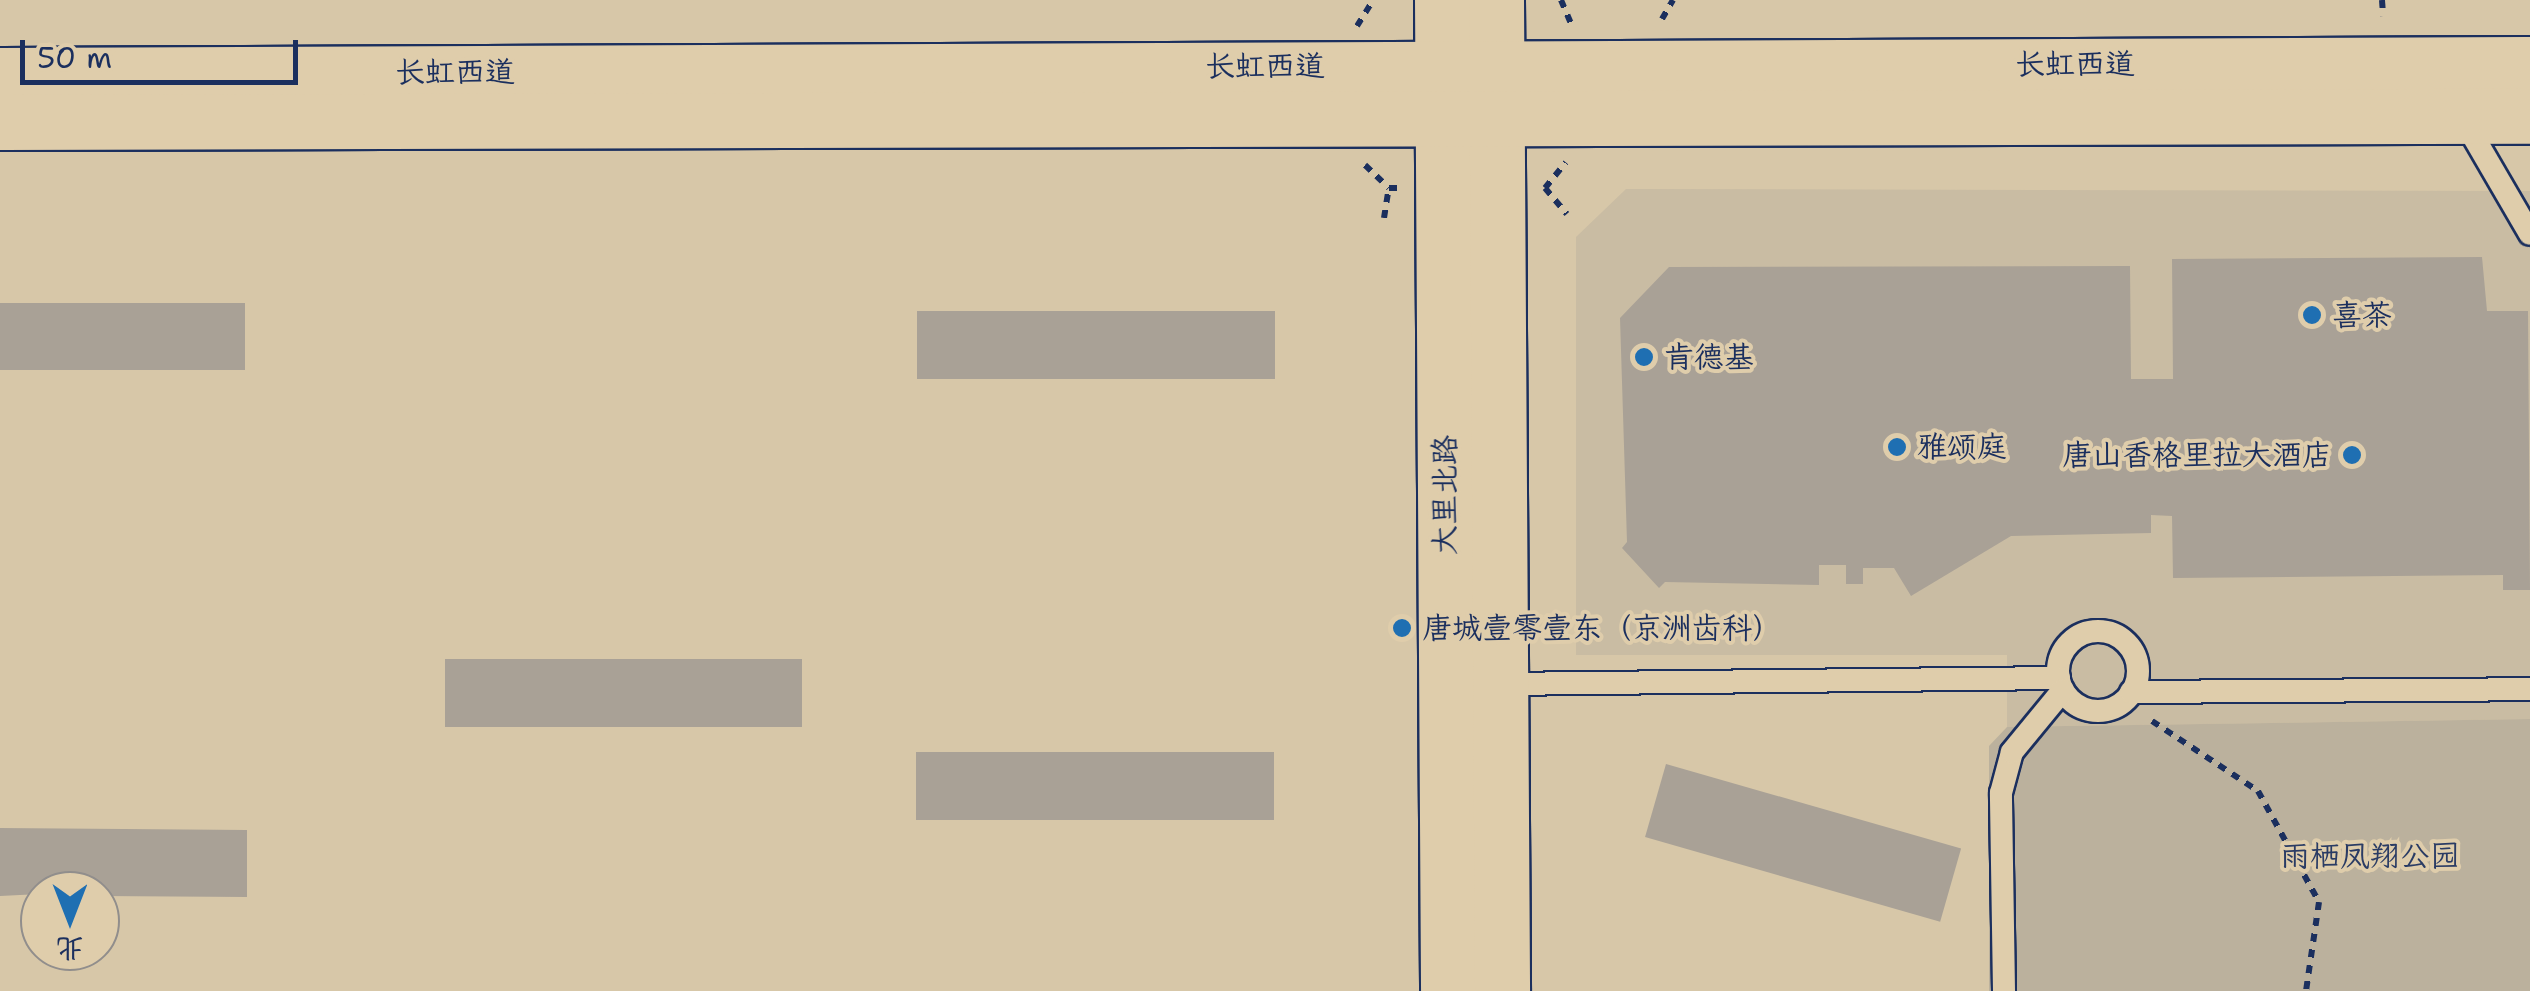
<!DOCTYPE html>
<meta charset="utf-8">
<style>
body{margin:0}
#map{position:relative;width:2530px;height:991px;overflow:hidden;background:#d7c7a8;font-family:"Shantell Sans","LXGW WenKai TC",sans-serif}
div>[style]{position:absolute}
.built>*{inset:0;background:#c9bca3}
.green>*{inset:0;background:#bbb19d}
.building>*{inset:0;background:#a9a196;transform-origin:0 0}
.path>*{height:6px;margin-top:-3px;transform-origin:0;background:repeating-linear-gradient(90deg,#1b2f5e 0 8px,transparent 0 16px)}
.roads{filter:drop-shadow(2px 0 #1b2f5e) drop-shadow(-2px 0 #1b2f5e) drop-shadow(0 2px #1b2f5e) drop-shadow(0 -2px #1b2f5e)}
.lane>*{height:22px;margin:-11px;padding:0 11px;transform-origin:11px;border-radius:11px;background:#dfcdab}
.lane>.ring{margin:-11px;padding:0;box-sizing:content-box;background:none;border:22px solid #dfcdab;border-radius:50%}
.secondary>*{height:55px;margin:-27.5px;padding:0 27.5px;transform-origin:27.5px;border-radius:27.5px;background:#dfcdab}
.dots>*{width:28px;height:28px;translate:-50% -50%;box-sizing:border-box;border:5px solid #dfcdab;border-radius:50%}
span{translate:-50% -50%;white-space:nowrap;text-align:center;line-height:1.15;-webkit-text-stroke:8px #dfcdab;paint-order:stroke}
.street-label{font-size:30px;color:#1b2f5e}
.poi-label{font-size:30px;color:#1b2f5e}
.left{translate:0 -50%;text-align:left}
.right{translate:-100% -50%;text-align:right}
.park-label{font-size:30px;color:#2b3c64}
.north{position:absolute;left:20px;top:871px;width:100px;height:100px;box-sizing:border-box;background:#dfcdab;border:2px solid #918e8c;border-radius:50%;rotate:180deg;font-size:28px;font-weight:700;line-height:40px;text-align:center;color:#1b2f5e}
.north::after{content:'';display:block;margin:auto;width:35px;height:45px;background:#1f6fb2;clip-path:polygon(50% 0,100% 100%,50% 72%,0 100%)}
.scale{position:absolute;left:20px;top:40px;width:278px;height:45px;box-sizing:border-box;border:5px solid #1b2f5e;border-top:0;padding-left:12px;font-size:30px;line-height:35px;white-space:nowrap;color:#1b2f5e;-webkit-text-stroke:8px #dfcdab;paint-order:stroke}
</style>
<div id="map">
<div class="built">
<i style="clip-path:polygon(1626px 189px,2530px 191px,2530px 719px,2007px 727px,2007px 655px,1576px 655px,1576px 237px)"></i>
</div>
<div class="green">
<i style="clip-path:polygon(2530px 719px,2530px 991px,1989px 991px,1989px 746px,2007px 727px)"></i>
</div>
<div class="building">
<i style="clip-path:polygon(2482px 257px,2487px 311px,2528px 311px,2530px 590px,2503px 590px,2503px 575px,2173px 578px,2172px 516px,2151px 515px,2151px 533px,2011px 536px,1911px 596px,1894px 568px,1863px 568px,1863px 584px,1846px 584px,1846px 565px,1819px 565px,1819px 585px,1665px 582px,1659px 588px,1622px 548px,1627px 542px,1620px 318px,1669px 267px,2130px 266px,2131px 379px,2173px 379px,2172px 259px)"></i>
<i style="left:0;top:303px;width:245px;height:67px"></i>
<i style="left:917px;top:311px;width:358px;height:68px"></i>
<i style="left:445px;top:659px;width:357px;height:68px"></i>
<i style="left:916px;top:752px;width:358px;height:68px"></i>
<i style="left:1666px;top:764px;width:307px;height:76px;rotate:16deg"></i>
<i style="clip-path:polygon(0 828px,247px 830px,247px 897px,100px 896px,100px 891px,0 896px)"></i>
</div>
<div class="path">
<i style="left:1561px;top:0;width:28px;rotate:67deg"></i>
<i style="left:2382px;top:0;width:16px;rotate:86deg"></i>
<i style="left:1662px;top:19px;width:22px;rotate:-60deg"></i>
<i style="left:1357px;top:26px;width:31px;rotate:-58deg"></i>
<i style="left:1365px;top:165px;width:33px;rotate:44deg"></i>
<i style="left:1389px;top:188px;width:10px"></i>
<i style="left:1545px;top:188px;width:33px;rotate:-51deg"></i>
<i style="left:1545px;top:188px;width:34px;rotate:50deg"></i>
<i style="left:1384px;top:218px;width:30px;rotate:-81deg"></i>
<i style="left:2152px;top:721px;width:127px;rotate:33.4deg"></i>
<i style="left:2258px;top:791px;width:127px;rotate:61.2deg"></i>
<i style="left:2319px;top:902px;width:90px;rotate:98.3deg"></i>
</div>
<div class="roads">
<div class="lane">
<i style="left:2462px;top:117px;width:135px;rotate:59.8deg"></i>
<i class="ring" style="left:2058px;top:631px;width:58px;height:58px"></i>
<i style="left:1499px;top:684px;width:560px;rotate:-0.61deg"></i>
<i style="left:2131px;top:692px;width:399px;rotate:-0.4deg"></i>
<i style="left:2004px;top:991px;width:198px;rotate:-90.9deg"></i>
<i style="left:2001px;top:793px;width:42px;rotate:-75deg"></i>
<i style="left:2012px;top:752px;width:80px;rotate:-50.6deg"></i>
</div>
<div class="secondary">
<i style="left:1442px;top:0;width:991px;rotate:89.65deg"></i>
<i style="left:1496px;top:0;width:991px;rotate:89.65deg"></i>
<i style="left:0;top:75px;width:2530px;rotate:-0.25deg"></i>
<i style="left:0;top:122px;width:2530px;rotate:-0.14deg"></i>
</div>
</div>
<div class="dots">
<i style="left:2312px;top:315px;background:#1f6fb2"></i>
<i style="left:1644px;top:357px;background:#1f6fb2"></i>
<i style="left:1897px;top:447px;background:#1f6fb2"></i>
<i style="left:2352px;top:455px;background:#1f6fb2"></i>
<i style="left:1402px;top:628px;background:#1f6fb2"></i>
</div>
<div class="street-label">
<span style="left:2075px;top:64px">长虹西道</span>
<span style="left:1265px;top:66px">长虹西道</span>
<span style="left:455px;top:72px">长虹西道</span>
<span style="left:1445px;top:495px;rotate:-90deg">大里北路</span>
</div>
<div class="poi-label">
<span class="left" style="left:2332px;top:315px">喜茶</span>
<span class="left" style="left:1664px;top:357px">肯德基</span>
<span class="left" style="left:1917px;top:447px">雅颂庭</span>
<span class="right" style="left:2332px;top:455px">唐山香格里拉大酒店</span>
<span class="left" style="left:1422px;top:628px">唐城壹零壹东（京洲齿科）</span>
</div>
<div class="park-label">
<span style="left:2370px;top:856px">雨栖凤翔公园</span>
</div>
<div class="north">北</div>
<div class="scale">50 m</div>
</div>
